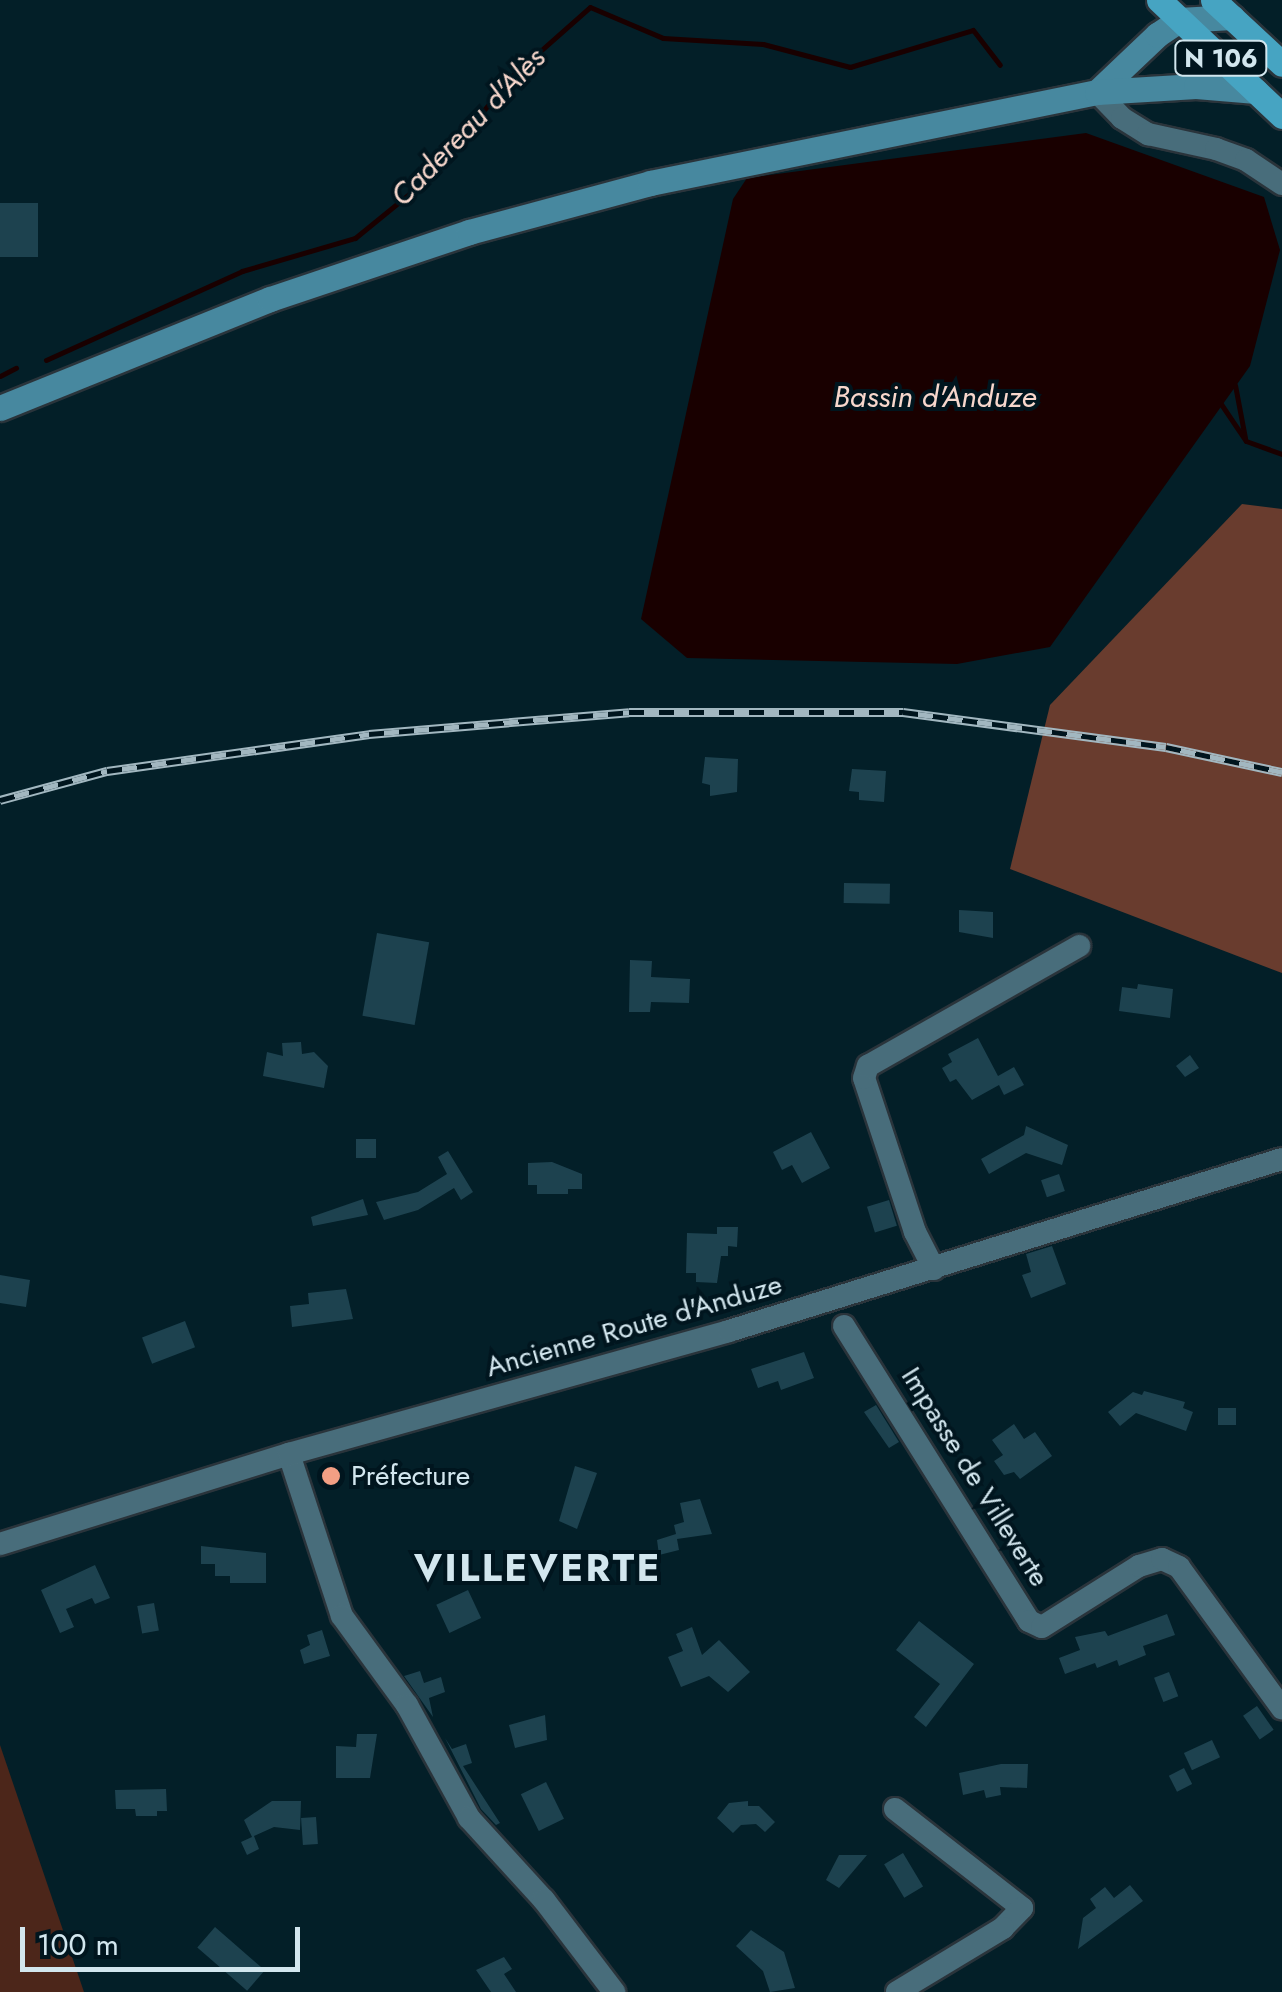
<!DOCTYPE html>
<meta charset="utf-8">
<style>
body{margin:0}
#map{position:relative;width:1282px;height:1992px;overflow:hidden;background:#031f28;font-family:Jost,sans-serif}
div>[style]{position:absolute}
.green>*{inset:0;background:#4c261a}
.forest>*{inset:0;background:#693c2e}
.water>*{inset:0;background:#190000}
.stream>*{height:5px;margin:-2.5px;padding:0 2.5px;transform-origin:2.5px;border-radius:2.5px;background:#190000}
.building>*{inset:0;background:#1d424f;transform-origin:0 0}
.roads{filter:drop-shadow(2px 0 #2a343b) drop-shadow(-2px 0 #2a343b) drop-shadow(0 2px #2a343b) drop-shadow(0 -2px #2a343b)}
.minor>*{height:22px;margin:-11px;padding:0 11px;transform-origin:11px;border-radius:11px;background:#486d7b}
.secondary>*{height:25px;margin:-12.5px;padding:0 12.5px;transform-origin:12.5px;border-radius:12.5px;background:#47889f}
.primary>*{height:25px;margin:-12.5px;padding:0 12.5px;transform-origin:12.5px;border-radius:12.5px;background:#46a4c2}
.rail>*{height:9px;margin-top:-4.5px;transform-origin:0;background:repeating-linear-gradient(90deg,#00151e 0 15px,#a2b7c0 0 30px);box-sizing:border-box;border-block:2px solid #a2b7c0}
.dots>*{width:28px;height:28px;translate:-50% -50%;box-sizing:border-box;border:5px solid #00151e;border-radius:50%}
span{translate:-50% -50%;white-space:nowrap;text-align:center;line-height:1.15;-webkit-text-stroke:8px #00151e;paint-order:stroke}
.shield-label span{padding:2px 8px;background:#00151e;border:2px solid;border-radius:8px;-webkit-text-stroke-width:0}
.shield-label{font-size:25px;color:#d2e6ee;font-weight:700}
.street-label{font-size:28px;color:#d2e6ee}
.poi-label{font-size:28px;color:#d2e6ee}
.left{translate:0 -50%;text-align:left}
.water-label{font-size:30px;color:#f7d7cc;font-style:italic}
.district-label{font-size:38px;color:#d2e6ee;font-weight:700;letter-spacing:2.5px}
.scale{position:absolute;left:20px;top:1927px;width:280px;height:45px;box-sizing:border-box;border:5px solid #d2e6ee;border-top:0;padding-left:12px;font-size:30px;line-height:35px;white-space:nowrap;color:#d2e6ee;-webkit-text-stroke:8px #00151e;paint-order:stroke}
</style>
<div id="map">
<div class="green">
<i style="clip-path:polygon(0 1745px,84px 1992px,0 1992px)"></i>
</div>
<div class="forest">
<i style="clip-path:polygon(1242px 504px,1282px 509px,1282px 973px,1010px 869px,1050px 705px)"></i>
</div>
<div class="water">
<i style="clip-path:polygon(1086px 133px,1264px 197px,1280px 250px,1250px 366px,1050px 647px,957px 664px,687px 658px,641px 619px,733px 199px,747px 178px)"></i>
</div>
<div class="stream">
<i style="left:46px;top:360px;width:215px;rotate:-24.4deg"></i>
<i style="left:242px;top:271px;width:118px;rotate:-16.3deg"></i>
<i style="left:355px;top:238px;width:92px;rotate:-39.2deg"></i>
<i style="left:426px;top:180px;width:135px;rotate:-50.4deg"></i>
<i style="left:512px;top:76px;width:104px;rotate:-41.5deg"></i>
<i style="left:590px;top:7px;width:79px;rotate:23deg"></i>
<i style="left:663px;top:38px;width:100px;rotate:3.4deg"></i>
<i style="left:763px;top:44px;width:90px;rotate:14.8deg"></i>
<i style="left:850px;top:67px;width:128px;rotate:-16.7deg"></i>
<i style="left:973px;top:30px;width:44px;rotate:52.4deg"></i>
<i style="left:0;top:376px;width:18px;rotate:-27deg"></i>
<i style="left:1235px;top:385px;width:54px;rotate:79.3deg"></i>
<i style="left:1219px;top:401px;width:48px;rotate:56deg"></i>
<i style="left:1246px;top:441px;width:38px;rotate:20deg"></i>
</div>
<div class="building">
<i style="left:0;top:203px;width:38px;height:54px"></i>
<i style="clip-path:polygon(705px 757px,738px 759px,737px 792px,710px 796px,710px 785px,702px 783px)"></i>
<i style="clip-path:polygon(852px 769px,886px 771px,884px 802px,859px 800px,859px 792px,849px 791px)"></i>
<i style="left:844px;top:883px;width:46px;height:20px;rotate:1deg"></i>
<i style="clip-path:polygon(959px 910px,993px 912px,993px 938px,959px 932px)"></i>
<i style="left:377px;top:933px;width:53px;height:84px;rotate:10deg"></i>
<i style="clip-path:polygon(630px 960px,652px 961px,651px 977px,690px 979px,689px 1003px,651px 1002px,650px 1012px,629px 1012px)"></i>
<i style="clip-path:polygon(1138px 984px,1173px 989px,1170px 1018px,1119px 1011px,1122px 987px,1137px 989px)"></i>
<i style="clip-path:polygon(978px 1038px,998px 1076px,1014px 1067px,1024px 1085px,1004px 1095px,999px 1085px,972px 1100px,956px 1079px,950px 1082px,942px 1068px,952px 1062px,948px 1054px)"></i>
<i style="clip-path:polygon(301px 1042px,302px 1054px,314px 1052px,328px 1066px,324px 1088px,263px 1076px,267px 1052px,283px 1056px,282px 1043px)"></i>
<i style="clip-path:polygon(1190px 1055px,1199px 1068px,1185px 1077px,1176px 1066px)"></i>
<i style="clip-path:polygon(1026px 1126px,1068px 1145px,1062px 1165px,1026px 1153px,989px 1174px,981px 1159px,1024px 1135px)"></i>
<i style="clip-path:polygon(811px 1132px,830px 1168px,802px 1183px,792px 1165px,782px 1170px,773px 1152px)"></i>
<i style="left:356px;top:1139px;width:20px;height:19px"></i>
<i style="clip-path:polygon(448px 1151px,473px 1192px,461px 1200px,454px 1188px,418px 1210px,384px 1220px,376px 1202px,418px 1192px,447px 1174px,438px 1157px)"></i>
<i style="clip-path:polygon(552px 1162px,582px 1174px,582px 1189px,568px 1189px,568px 1194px,537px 1194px,537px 1185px,528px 1185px,528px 1163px)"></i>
<i style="left:1059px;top:1174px;width:18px;height:19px;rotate:71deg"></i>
<i style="clip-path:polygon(363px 1199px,368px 1215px,313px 1226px,311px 1217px)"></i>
<i style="left:889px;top:1200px;width:27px;height:23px;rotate:73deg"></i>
<i style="clip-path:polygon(717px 1227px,738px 1227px,737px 1247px,728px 1246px,728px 1256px,721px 1256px,717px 1283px,696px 1282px,696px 1273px,686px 1273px,687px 1233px,717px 1234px)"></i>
<i style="clip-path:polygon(1052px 1246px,1066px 1284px,1031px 1298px,1022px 1275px,1031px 1272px,1026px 1254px)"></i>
<i style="clip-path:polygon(0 1275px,30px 1280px,26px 1307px,0 1303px)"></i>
<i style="clip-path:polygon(346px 1289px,353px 1319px,292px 1327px,290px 1306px,309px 1304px,308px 1293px)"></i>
<i style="left:185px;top:1321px;width:28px;height:46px;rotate:69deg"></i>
<i style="clip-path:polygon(804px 1352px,814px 1378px,781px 1390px,778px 1381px,758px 1388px,751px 1369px)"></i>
<i style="clip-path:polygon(1144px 1391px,1185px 1402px,1183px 1408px,1193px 1412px,1186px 1431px,1136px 1413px,1120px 1426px,1108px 1412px,1133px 1392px,1142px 1395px)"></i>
<i style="clip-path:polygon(876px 1405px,899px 1442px,889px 1448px,864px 1412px)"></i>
<i style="left:1218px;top:1408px;width:18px;height:17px"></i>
<i style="clip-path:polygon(1014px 1424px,1024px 1439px,1035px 1432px,1052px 1456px,1020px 1479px,1014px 1472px,1004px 1475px,994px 1461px,1003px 1455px,992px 1440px)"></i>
<i style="clip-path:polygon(575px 1466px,597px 1473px,577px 1529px,559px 1521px)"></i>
<i style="clip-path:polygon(700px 1499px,712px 1534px,677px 1539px,679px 1550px,659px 1555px,657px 1540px,676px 1534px,674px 1525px,684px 1522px,680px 1503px)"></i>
<i style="clip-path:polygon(201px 1546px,266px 1553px,266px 1583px,230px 1583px,230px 1576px,215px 1576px,215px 1564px,201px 1564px)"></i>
<i style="clip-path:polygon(95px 1565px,110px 1598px,95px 1604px,92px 1598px,66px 1609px,74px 1627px,60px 1633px,41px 1590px)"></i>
<i style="left:468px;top:1590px;width:31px;height:35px;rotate:65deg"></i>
<i style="left:154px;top:1603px;width:28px;height:17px;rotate:80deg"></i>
<i style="clip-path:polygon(1167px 1614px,1175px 1635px,1143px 1646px,1146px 1655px,1119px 1666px,1117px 1660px,1097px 1668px,1095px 1663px,1065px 1674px,1059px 1658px,1080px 1650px,1075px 1637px,1105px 1631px,1108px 1636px)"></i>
<i style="clip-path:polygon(919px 1621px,974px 1664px,926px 1727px,914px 1717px,940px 1684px,896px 1650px)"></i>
<i style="clip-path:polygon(692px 1627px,702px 1655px,719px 1640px,750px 1672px,728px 1692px,709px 1676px,681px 1687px,668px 1657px,683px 1651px,676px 1634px)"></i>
<i style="clip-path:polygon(322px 1630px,330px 1656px,304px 1664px,300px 1650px,310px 1645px,307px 1635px)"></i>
<i style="clip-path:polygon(420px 1671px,424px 1683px,441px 1677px,445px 1692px,429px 1698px,433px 1717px,404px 1676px)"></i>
<i style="left:1169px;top:1672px;width:26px;height:16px;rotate:69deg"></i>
<i style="left:1257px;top:1706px;width:29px;height:17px;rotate:55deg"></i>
<i style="clip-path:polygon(545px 1715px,547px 1740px,515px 1748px,509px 1725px)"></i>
<i style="clip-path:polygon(357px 1734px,377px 1734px,370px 1778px,336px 1778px,336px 1746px,356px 1747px)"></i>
<i style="clip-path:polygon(445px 1738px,452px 1749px,466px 1744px,472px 1763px,463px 1766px,500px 1823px,496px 1825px,481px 1809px)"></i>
<i style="left:1212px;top:1740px;width:19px;height:31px;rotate:65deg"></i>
<i style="clip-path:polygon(1001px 1764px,1028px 1764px,1027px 1788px,1000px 1787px,1001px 1795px,986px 1798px,984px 1790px,963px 1795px,959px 1773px)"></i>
<i style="left:1184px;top:1768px;width:18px;height:17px;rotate:63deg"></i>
<i style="left:546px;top:1782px;width:41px;height:28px;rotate:64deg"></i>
<i style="clip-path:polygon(166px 1789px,167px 1811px,157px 1811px,157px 1816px,136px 1816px,135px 1809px,116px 1809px,115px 1790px)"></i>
<i style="clip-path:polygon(272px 1801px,301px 1801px,300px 1830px,274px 1827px,254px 1836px,259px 1849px,247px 1855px,241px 1842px,252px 1837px,244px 1820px)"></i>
<i style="clip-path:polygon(748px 1801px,748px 1806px,759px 1806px,775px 1822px,765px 1832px,756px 1824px,741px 1825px,733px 1833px,717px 1818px,729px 1803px)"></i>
<i style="left:316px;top:1817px;width:27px;height:15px;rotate:86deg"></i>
<i style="left:903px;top:1853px;width:39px;height:22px;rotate:59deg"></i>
<i style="clip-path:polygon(839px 1855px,867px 1855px,839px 1888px,826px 1880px)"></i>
<i style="clip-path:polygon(1130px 1885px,1143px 1901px,1078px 1949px,1083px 1918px,1096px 1908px,1090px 1899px,1105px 1887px,1114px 1898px)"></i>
<i style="left:215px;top:1927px;width:66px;height:27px;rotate:41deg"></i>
<i style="clip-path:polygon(751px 1930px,784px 1952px,795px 1988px,770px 1992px,763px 1971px,736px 1946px)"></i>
<i style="clip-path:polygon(504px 1957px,512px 1969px,504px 1974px,516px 1992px,491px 1992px,476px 1970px)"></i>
</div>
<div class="roads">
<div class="minor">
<i style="left:1097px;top:92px;width:36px;rotate:46deg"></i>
<i style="left:1122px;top:118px;width:31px;rotate:32deg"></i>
<i style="left:1148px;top:134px;width:70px;rotate:12.4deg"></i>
<i style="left:1216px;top:149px;width:32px;rotate:20deg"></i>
<i style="left:1246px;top:160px;width:43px;rotate:33.7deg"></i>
<i style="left:934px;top:1269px;width:42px;rotate:-117.2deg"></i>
<i style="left:915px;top:1232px;width:162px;rotate:-108.3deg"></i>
<i style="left:864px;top:1078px;width:13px;rotate:-72deg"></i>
<i style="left:868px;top:1066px;width:243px;rotate:-29.6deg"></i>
<i style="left:844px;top:1326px;width:348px;rotate:57.9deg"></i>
<i style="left:1029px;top:1621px;width:14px;rotate:25deg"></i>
<i style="left:1042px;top:1627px;width:115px;rotate:-32.2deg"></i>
<i style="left:1139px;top:1566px;width:24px;rotate:-17deg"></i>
<i style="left:1162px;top:1559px;width:19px;rotate:25deg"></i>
<i style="left:1179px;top:1567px;width:175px;rotate:53.9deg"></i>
<i style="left:289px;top:1454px;width:170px;rotate:71.9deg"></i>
<i style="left:342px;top:1616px;width:110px;rotate:53.9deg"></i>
<i style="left:407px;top:1705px;width:129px;rotate:61.2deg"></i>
<i style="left:469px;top:1818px;width:111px;rotate:47.6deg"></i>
<i style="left:544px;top:1900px;width:116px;rotate:52.7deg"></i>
<i style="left:0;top:1544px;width:303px;rotate:-17.3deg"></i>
<i style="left:289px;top:1454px;width:457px;rotate:-15.6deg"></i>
<i style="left:729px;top:1331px;width:579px;rotate:-17.28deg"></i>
<i style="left:895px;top:1809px;width:161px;rotate:37.9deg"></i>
<i style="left:1022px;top:1908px;width:28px;rotate:134deg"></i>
<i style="left:1003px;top:1928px;width:124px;rotate:148.9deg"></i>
</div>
<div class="secondary">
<i style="left:1097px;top:92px;width:83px;rotate:-43.5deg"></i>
<i style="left:1157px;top:35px;width:27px;rotate:-34deg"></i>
<i style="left:1179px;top:20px;width:53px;rotate:-3.2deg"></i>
<i style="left:0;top:408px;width:291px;rotate:-22deg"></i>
<i style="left:270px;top:299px;width:210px;rotate:-18.6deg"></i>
<i style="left:469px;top:232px;width:188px;rotate:-15.1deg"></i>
<i style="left:650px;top:183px;width:456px;rotate:-11.5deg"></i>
<i style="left:1097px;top:92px;width:99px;rotate:-3.5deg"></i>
<i style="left:1196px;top:86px;width:60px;rotate:4.8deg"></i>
</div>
<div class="primary">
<i style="left:1159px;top:0;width:169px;rotate:43.3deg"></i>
<i style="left:1213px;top:0;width:94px;rotate:42.8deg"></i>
</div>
</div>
<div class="rail">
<i style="left:0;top:800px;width:111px;rotate:-15.2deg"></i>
<i style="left:107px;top:771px;width:265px;rotate:-8deg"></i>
<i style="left:369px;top:734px;width:261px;rotate:-4.8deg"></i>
<i style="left:629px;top:712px;width:274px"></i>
<i style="left:903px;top:712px;width:265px;rotate:7.6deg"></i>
<i style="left:1166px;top:747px;width:119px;rotate:12.2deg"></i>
</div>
<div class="dots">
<i style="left:331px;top:1476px;background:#f39f84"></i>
</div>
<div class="shield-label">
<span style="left:1221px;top:58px">N 106</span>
</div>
<div class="street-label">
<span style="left:634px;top:1326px;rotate:-16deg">Ancienne Route d'Anduze</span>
<span style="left:975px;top:1477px;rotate:58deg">Impasse de Villeverte</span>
</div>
<div class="poi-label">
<span class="left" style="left:351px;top:1476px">Préfecture</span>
</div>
<div class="water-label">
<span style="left:468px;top:127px;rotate:-46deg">Cadereau d'Alès</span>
<span style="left:935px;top:397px">Bassin d'Anduze</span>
</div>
<div class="district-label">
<span style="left:538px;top:1568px">VILLEVERTE</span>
</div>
<div class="scale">100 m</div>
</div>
